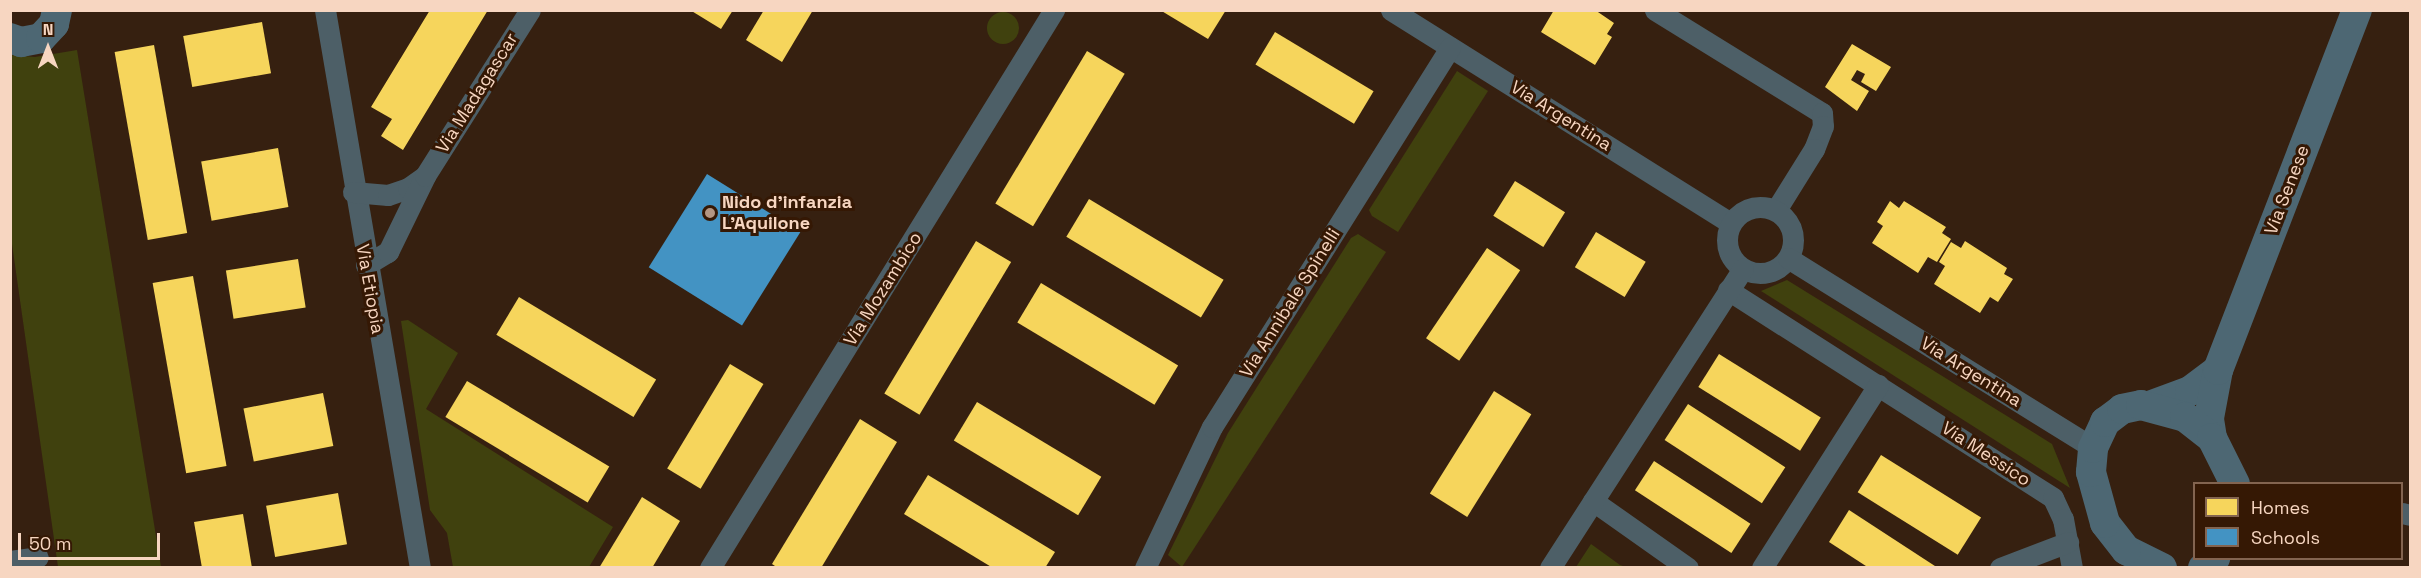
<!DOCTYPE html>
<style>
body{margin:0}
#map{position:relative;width:2421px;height:578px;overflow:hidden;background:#362010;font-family:"Space Grotesk",sans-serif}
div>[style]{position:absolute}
.green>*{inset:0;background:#40410e}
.round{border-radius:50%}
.homes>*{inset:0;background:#f6d55c;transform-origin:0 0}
.schools>*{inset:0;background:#4393c3;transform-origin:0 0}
.street>*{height:21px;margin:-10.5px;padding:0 10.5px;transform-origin:10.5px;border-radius:10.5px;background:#4d5f67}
.street>.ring{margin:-10.5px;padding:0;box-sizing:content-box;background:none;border:21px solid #4d5f67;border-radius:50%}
.secondary>*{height:30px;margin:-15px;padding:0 15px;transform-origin:15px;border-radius:15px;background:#4d6773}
.dots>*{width:16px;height:16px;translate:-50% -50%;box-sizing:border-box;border:3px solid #351804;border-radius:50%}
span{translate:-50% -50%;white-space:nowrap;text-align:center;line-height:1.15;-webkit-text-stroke:6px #351804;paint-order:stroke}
.street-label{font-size:18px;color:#f7d6c1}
.poi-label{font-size:18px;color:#f7d6c1;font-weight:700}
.left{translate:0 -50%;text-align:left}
.frame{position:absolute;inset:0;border:12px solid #f7d6c1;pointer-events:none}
.legend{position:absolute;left:2193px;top:482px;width:210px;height:78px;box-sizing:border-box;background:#351804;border:2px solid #836450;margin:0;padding:8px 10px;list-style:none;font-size:18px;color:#f7d6c1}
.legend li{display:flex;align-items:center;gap:12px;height:30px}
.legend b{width:30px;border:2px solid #836450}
.north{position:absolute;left:18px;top:18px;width:60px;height:60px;-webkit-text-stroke:4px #351804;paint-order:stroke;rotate:0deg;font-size:16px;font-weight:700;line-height:24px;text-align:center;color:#f7d6c1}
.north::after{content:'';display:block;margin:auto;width:21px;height:27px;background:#f7d6c1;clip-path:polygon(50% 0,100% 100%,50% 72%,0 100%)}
.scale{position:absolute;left:18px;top:533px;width:142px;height:27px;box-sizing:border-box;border:3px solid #f7d6c1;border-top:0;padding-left:8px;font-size:18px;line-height:21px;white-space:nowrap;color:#f7d6c1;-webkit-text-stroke:4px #351804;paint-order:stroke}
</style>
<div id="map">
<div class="green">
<i class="round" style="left:987px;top:12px;width:32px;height:32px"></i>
<i style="clip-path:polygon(77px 50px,161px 567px,58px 567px,11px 237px,10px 55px,35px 57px)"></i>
<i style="clip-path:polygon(1457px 71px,1488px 91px,1398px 232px,1372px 216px,1369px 210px)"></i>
<i style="clip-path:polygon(1358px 234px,1386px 252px,1182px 567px,1168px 555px,1228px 433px,1351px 238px)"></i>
<i style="clip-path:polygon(1787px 280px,2052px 444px,2070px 488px,1761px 291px)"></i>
<i style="clip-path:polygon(408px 320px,458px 353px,426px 409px,613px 527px,589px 567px,453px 567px,447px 533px,430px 510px,401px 321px)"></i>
<i style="clip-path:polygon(1591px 544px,1620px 565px,1626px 567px,1576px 567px)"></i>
</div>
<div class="homes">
<i style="clip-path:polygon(430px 10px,488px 10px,403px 150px,381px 136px,392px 119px,371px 107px)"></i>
<i style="clip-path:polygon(690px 10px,733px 10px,721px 29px)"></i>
<i style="clip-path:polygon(764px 10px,813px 10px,782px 62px,746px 40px)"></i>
<i style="clip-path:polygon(1160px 10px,1226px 10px,1208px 39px)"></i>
<i style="clip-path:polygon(1554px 10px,1595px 10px,1614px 23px,1607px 34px,1612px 37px,1595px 65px,1541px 32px)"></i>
<i style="left:262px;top:22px;width:52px;height:80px;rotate:80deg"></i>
<i style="left:1275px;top:32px;width:115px;height:38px;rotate:31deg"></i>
<i style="clip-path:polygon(1852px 44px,1891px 67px,1876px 91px,1861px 82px,1865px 74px,1857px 70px,1851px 80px,1869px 91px,1857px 111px,1825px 87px)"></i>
<i style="left:154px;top:45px;width:191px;height:40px;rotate:80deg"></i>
<i style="left:1087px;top:51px;width:44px;height:178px;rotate:31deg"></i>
<i style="left:278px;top:148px;width:60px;height:78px;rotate:80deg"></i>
<i style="left:1515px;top:181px;width:59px;height:41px;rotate:32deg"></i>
<i style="left:1089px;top:199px;width:157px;height:44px;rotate:31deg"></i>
<i style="clip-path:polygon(1890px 201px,1899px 208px,1904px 201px,1946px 227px,1942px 233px,1951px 239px,1937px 262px,1928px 257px,1918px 273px,1872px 243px,1883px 226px,1877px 222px)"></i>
<i style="left:1596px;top:232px;width:58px;height:41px;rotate:31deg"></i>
<i style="left:976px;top:241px;width:41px;height:178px;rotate:31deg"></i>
<i style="clip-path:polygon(1965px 241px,2007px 268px,2004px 274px,2013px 279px,1998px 302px,1990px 297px,1980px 313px,1934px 284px,1945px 266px,1939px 262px,1951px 242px,1961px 248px)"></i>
<i style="left:1487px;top:248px;width:40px;height:109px;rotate:34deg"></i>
<i style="left:298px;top:259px;width:49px;height:73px;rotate:81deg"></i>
<i style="left:193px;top:276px;width:193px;height:41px;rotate:80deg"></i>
<i style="left:1041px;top:283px;width:160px;height:46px;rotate:31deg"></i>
<i style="left:519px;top:297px;width:160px;height:44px;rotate:31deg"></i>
<i style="left:1719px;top:354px;width:120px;height:39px;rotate:32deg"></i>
<i style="left:730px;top:364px;width:39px;height:122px;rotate:31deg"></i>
<i style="left:467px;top:381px;width:166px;height:42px;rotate:31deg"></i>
<i style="left:1494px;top:391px;width:44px;height:121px;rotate:32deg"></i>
<i style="left:323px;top:393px;width:54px;height:81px;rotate:79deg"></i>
<i style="left:977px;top:402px;width:145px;height:45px;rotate:31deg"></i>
<i style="left:1688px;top:404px;width:116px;height:43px;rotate:33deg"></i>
<i style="clip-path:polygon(860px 419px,897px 442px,821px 568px,778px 568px,772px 564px)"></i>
<i style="left:1881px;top:455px;width:118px;height:44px;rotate:32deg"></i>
<i style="left:1654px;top:461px;width:115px;height:35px;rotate:33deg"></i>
<i style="clip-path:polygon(928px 475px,1055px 552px,1045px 568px,993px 568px,904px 514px)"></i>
<i style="left:338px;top:493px;width:52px;height:73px;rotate:80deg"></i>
<i style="clip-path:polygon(642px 497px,680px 521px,652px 568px,599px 568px)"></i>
<i style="clip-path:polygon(1849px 510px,1938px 568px,1869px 568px,1829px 542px)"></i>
<i style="clip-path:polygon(243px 514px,252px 568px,202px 568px,194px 522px)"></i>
</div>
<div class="schools">
<i style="left:707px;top:174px;width:110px;height:110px;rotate:32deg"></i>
</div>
<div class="street">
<i style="left:325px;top:10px;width:566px;rotate:80.34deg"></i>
<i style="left:1391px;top:10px;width:401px;rotate:32.1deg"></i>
<i style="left:1655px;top:10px;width:196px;rotate:31.7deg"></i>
<i style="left:1822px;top:113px;width:13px;rotate:86deg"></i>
<i style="left:1823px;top:126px;width:25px;rotate:111deg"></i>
<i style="left:1814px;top:149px;width:72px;rotate:121.9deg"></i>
<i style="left:353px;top:192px;width:35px;rotate:5deg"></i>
<i style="left:388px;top:195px;width:21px;rotate:-19deg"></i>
<i style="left:408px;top:188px;width:19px;rotate:-35deg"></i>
<i class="ring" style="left:1727px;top:207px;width:45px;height:45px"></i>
<i style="left:1788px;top:258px;width:359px;rotate:31.9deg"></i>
<i style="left:366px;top:265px;width:26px;rotate:-31deg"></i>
<i style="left:388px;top:252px;width:85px;rotate:-64deg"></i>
<i style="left:425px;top:176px;width:196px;rotate:-57.7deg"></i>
<i style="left:1728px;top:290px;width:386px;rotate:32.6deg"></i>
<i style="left:2053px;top:498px;width:23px;rotate:65deg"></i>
<i style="left:2063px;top:519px;width:50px;rotate:79.6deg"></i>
<i style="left:1593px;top:501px;width:116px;rotate:35.2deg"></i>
<i style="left:2402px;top:513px;width:8px;rotate:14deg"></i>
<i style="left:10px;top:561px;width:28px;rotate:-8deg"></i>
<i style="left:710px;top:568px;width:656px;rotate:-58.35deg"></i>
<i style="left:1145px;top:568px;width:156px;rotate:-64.6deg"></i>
<i style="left:1212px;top:427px;width:448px;rotate:-57.9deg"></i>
<i style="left:1550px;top:568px;width:356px;rotate:-57.2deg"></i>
<i style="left:1762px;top:568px;width:217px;rotate:-57.6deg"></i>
<i style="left:2000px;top:568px;width:73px;rotate:-20.9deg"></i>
</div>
<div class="secondary">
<i style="left:10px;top:38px;width:12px;rotate:20deg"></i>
<i style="left:21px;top:42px;width:20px;rotate:-11deg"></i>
<i style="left:41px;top:38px;width:19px;rotate:-47deg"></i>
<i style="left:54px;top:24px;width:14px;rotate:-78deg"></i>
<i style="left:2149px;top:406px;width:44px;rotate:-20.1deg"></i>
<i style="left:2190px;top:391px;width:35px;rotate:-37deg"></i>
<i style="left:2212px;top:438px;width:20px;rotate:-99deg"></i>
<i style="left:2209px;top:418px;width:49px;rotate:-79.4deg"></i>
<i style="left:2218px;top:370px;width:386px;rotate:-68.9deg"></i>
<i style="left:2162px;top:568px;width:40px;rotate:-153.4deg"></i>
<i style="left:2126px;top:550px;width:34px;rotate:-128deg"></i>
<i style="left:2105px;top:523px;width:53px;rotate:-105.4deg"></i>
<i style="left:2091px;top:472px;width:24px;rotate:-85deg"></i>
<i style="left:2093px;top:448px;width:29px;rotate:-65deg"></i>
<i style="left:2105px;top:422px;width:21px;rotate:-37deg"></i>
<i style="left:2122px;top:409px;width:19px;rotate:-12deg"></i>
<i style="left:2141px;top:405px;width:46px;rotate:15.3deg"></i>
<i style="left:2185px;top:417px;width:34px;rotate:38deg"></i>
<i style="left:2212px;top:438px;width:51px;rotate:63.4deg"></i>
<i style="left:2203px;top:568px;width:16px;rotate:-40deg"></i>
</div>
<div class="dots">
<i style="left:710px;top:213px;background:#b39683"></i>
</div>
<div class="street-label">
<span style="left:477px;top:93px;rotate:-58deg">Via Madagascar</span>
<span style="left:1561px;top:116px;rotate:32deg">Via Argentina</span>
<span style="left:2287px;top:190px;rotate:-69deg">Via Senese</span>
<span style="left:370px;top:289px;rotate:80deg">Via Etiopia</span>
<span style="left:883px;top:289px;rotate:-58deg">Via Mozambico</span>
<span style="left:1290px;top:303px;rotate:-58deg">Via Annibale Spinelli</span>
<span style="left:1971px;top:372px;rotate:32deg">Via Argentina</span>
<span style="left:1986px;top:454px;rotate:33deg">Via Messico</span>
</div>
<div class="poi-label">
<span class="left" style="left:722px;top:213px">Nido d'infanzia<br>L'Aquilone</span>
</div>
<div class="frame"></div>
<ul class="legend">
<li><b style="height:16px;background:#f6d55c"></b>Homes</li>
<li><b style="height:16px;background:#4393c3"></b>Schools</li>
</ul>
<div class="north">N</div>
<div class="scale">50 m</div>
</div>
